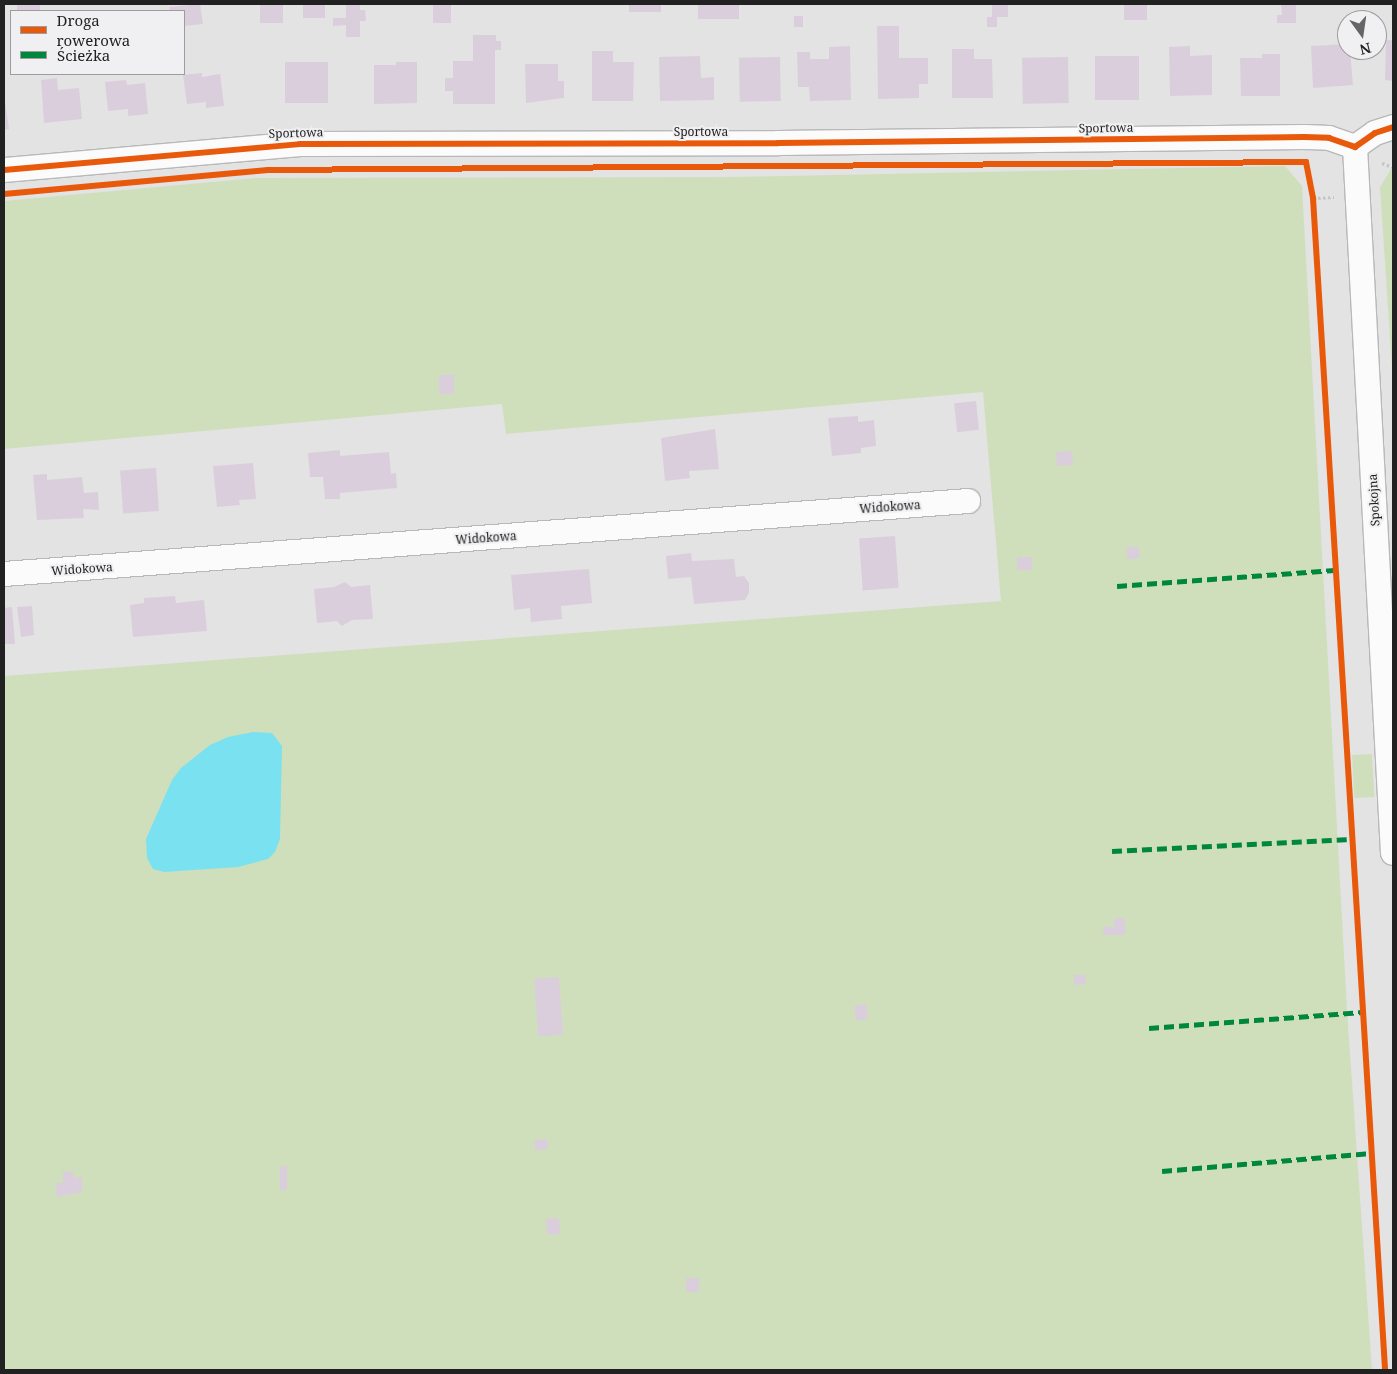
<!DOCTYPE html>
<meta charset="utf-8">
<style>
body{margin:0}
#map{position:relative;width:1397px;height:1374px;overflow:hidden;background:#e3e3e3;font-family:"Noto Serif",serif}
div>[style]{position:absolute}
.green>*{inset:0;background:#cfdfbc;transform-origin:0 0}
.water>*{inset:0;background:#7ae1f0}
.building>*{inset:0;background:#dbcedc;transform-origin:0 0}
.path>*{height:3px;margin-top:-1.5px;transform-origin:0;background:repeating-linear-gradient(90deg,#c3c4c4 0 2.5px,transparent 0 5px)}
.roads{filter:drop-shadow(1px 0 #b8b8b8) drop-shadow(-1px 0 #b8b8b8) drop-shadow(0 1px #b8b8b8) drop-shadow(0 -1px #b8b8b8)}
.minor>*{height:24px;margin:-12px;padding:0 12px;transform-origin:12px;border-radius:12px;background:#fbfbfb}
.quiet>*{height:5px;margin-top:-2.5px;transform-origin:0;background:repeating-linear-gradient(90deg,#00873e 0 10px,transparent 0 15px)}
.cycleway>*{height:6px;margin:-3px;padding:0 3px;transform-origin:3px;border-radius:3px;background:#e8590c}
span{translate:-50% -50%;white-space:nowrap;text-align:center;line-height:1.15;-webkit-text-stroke:4px #f0f0f2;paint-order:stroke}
.street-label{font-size:12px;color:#212122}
.frame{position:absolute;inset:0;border:5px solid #212122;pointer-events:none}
.legend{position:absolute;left:10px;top:10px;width:175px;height:65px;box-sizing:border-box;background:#f0f0f2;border:1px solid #9d9d9f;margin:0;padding:6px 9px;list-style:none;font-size:15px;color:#212122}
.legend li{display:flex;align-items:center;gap:10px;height:25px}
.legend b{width:25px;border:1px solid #9d9d9f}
.north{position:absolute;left:1337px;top:10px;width:50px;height:50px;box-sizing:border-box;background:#f0f0f2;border:1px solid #9d9d9f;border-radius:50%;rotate:166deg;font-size:14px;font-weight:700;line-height:20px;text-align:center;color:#212122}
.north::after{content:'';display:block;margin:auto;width:18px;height:22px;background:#656566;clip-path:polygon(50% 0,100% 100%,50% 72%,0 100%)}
</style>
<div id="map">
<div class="green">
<i style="clip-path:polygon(1285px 166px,1302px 186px,1347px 1010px,1372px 1370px,4px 1370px,4px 676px,1001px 601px,983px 392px,506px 434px,502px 404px,4px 449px,4px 201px,256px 178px,732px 177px)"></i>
<i style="clip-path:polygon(1393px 166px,1393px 383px,1380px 187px)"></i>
<i style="left:1372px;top:754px;width:43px;height:20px;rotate:87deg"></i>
</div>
<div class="water">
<i style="clip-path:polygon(253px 732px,272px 733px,282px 746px,280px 839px,275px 852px,268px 859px,238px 867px,164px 872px,153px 869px,147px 858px,146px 839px,172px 780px,181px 768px,210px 745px,228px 737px)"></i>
</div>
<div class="building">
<i style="left:17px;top:4px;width:23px;height:7px"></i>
<i style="clip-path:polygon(200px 4px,203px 24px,184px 26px,184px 11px,170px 11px,169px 7px)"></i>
<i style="left:260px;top:4px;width:23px;height:19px"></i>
<i style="left:303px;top:4px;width:22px;height:14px"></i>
<i style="clip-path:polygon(346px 4px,360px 4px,360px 10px,365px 10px,366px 21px,360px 21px,360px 37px,346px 37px,346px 25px,333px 26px,333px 18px,346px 18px)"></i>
<i style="left:433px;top:4px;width:18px;height:19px"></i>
<i style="left:629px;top:4px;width:32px;height:8px"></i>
<i style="left:698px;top:4px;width:41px;height:15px"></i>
<i style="clip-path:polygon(992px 4px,1008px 4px,1008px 17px,997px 17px,997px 27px,987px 27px,987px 17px,992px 17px)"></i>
<i style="left:1124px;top:4px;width:23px;height:16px"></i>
<i style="clip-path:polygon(1281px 4px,1296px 4px,1296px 23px,1277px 23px,1277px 15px,1282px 15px)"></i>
<i style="left:803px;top:16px;width:11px;height:9px;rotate:90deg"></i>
<i style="clip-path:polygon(877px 26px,899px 26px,899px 58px,928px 58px,928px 84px,919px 84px,919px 98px,878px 99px)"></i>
<i style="clip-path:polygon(473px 35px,496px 35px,496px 41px,501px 41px,501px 50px,495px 50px,495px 104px,453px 104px,453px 91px,445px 91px,445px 78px,453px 78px,453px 61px,473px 61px)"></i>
<i style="clip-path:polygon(1386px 40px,1393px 40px,1393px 81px,1385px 80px)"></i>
<i style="clip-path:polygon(1347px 44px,1347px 50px,1350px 50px,1353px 85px,1313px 88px,1311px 46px)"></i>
<i style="clip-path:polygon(850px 46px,851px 100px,810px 101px,809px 87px,798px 87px,797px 52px,810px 52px,810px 59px,829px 59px,829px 47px)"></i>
<i style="clip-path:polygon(1190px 46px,1190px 56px,1212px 55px,1212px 95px,1170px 96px,1169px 47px)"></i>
<i style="clip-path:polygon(952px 49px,974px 49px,974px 59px,992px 59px,993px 98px,952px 98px)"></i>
<i style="clip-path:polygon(592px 51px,613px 51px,613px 62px,634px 62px,633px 101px,592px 101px)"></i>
<i style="clip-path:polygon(1262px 54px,1280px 54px,1280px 96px,1241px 96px,1240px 58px,1262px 58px)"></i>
<i style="clip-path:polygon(700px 56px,701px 78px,714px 77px,714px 100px,660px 101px,659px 57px)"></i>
<i style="left:1095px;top:56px;width:44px;height:44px"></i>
<i style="left:780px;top:57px;width:44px;height:41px;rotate:89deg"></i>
<i style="left:1068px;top:57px;width:46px;height:46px;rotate:89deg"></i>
<i style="left:328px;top:62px;width:41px;height:43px;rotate:90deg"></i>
<i style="clip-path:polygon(396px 62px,417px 62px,417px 103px,374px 104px,374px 65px,396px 65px)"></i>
<i style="clip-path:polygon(525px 64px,558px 64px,558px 81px,564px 81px,564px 98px,526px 103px)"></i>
<i style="clip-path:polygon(202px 73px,202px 77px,220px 74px,224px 106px,206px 108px,206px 102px,187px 104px,183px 75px)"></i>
<i style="clip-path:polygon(57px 78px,58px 90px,79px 88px,82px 119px,44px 123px,41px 80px)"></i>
<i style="clip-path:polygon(126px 80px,127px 85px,145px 83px,148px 114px,128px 116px,128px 109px,108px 111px,105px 82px)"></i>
<i style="clip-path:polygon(4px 95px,9px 129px,4px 130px)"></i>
<i style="left:439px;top:375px;width:15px;height:19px"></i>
<i style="left:976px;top:401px;width:29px;height:22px;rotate:84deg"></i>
<i style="clip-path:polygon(858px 416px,858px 422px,874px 420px,876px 446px,861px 448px,861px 453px,832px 456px,828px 418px)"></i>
<i style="clip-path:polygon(715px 429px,719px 469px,689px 471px,690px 478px,665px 481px,661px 438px)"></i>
<i style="clip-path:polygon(340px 450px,340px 456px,389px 452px,391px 474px,396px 473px,397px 488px,340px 493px,340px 499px,325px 499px,323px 477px,310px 477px,308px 453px)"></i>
<i style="left:1072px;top:451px;width:14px;height:16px;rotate:86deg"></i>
<i style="clip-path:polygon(253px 463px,256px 499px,239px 500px,240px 505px,217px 507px,213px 466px)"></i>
<i style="left:156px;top:468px;width:43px;height:36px;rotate:86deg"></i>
<i style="clip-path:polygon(47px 474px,47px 480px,82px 477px,84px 493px,98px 492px,99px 510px,83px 509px,84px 518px,37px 520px,33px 475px)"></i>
<i style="left:895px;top:536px;width:52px;height:36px;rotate:86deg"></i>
<i style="left:1138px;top:546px;width:12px;height:12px;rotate:81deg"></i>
<i style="clip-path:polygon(691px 553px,692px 561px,734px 559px,736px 577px,744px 576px,749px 583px,749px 593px,745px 600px,694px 604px,691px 577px,668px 579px,666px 556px)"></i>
<i style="left:1017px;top:557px;width:15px;height:13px"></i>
<i style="clip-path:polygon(589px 569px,592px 603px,561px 606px,562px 619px,531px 622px,530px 608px,514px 610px,511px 575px)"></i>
<i style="clip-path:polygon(345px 582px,351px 587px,370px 585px,373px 619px,352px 620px,342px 626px,337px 621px,317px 623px,314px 589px,334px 587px)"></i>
<i style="clip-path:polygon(175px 596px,176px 603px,204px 600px,207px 631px,133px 637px,130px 605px,144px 603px,144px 598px)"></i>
<i style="clip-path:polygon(32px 606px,34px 635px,21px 637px,17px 607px)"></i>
<i style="clip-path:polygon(12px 607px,15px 644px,4px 644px,4px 608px)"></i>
<i style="clip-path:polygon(1114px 918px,1125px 918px,1125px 935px,1103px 935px,1104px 926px,1114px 927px)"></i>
<i style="clip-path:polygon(1074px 975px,1085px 975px,1086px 984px,1074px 985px)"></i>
<i style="left:559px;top:977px;width:58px;height:25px;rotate:86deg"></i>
<i style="left:866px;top:1004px;width:15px;height:12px;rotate:82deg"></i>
<i style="left:547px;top:1139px;width:10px;height:13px;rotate:84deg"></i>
<i style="left:280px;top:1166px;width:7px;height:24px"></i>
<i style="clip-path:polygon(73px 1171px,74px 1178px,82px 1177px,82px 1192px,57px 1197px,56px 1183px,63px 1183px,63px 1172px)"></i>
<i style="left:559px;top:1218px;width:16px;height:13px;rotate:86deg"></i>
<i style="left:686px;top:1278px;width:13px;height:14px"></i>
</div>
<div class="path">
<i style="left:1382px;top:163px;width:12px;rotate:20deg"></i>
<i style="left:1313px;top:198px;width:21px;rotate:-3deg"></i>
</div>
<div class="roads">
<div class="minor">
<i style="left:1355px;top:147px;width:707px;rotate:86.92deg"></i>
<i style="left:1355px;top:147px;width:24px;rotate:-35deg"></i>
<i style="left:1375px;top:133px;width:19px;rotate:-18deg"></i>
<i style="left:4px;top:170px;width:297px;rotate:-5deg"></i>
<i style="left:300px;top:144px;width:478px;rotate:-0.1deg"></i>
<i style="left:778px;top:143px;width:526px;rotate:-0.65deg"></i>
<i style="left:1304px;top:137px;width:25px;rotate:2deg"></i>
<i style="left:1329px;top:138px;width:28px;rotate:19deg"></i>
<i style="left:4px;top:574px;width:967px;rotate:-4.33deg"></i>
</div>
</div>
<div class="quiet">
<i style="left:1117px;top:586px;width:218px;rotate:-4.2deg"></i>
<i style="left:1112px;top:851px;width:239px;rotate:-2.9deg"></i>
<i style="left:1149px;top:1028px;width:214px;rotate:-4.3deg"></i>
<i style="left:1162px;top:1171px;width:210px;rotate:-4.9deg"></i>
</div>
<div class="cycleway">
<i style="left:4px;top:170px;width:297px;rotate:-5deg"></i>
<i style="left:300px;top:144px;width:478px;rotate:-0.1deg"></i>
<i style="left:778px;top:143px;width:526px;rotate:-0.65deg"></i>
<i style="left:1304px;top:137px;width:25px;rotate:2deg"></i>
<i style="left:1329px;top:138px;width:28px;rotate:19deg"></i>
<i style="left:1355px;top:147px;width:24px;rotate:-35deg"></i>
<i style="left:1375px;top:133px;width:19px;rotate:-18deg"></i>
<i style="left:4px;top:194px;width:265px;rotate:-5.2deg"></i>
<i style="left:268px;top:170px;width:1038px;rotate:-0.44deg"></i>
<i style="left:1306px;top:162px;width:37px;rotate:79deg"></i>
<i style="left:1313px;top:198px;width:1174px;rotate:86.48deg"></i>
</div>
<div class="street-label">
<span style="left:1106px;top:128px;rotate:-1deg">Sportowa</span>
<span style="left:701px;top:132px">Sportowa</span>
<span style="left:296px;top:133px;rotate:-2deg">Sportowa</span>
<span style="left:1374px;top:500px;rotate:-93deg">Spokojna</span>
<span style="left:890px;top:507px;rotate:-4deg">Widokowa</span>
<span style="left:486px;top:538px;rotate:-4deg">Widokowa</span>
<span style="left:82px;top:569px;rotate:-4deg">Widokowa</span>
</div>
<div class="frame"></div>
<ul class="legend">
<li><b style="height:6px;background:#e8590c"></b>Droga rowerowa</li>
<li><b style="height:6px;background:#00873e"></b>Ścieżka</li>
</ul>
<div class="north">N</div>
</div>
